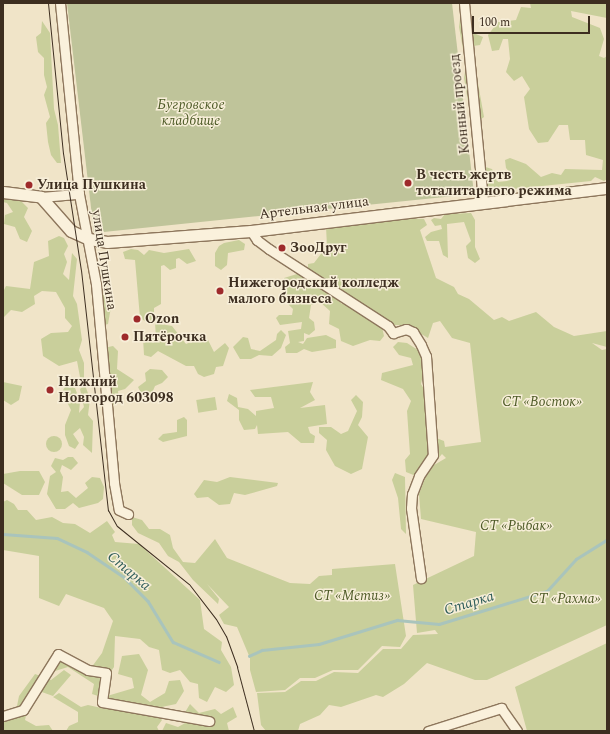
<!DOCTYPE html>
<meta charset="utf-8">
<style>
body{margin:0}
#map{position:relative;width:610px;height:734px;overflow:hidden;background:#f0e4c8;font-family:Spectral,serif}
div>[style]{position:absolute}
.green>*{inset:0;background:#c9cf9b;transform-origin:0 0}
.round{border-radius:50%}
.cemetery>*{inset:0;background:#bfc49a}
.stream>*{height:2.5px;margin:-1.25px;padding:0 1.25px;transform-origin:1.25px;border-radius:1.25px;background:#a9c4bc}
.roads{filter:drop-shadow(1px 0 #8d765c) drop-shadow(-1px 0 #8d765c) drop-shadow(0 1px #8d765c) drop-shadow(0 -1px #8d765c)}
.minor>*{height:9px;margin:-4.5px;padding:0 4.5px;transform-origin:4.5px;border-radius:4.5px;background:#faf1dc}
.tertiary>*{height:11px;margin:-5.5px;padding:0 5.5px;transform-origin:5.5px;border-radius:5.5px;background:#faf1dc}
.tram>*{height:1px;margin:-0.5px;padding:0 0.5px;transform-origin:0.5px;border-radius:0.5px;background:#3d2e20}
.dots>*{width:11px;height:11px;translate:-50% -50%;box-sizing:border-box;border:2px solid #f7eed8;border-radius:50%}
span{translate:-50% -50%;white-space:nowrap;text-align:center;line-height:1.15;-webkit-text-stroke:3px #f7eed8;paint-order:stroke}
.street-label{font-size:14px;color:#3d2e20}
.park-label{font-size:14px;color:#4d5a26;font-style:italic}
.poi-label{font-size:14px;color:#3d2e20;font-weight:700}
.left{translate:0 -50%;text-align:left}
.water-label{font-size:15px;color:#2f5d5a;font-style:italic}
.frame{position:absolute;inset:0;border:4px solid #3d2e20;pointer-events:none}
.scale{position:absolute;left:472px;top:16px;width:118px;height:18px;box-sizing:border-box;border:2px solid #3d2e20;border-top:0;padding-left:5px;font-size:12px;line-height:14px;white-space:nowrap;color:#3d2e20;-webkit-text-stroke:3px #f7eed8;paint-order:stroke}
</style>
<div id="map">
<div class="green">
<i style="clip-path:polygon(530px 3px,607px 3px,607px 18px,571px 11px,572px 17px,600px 28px,604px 39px,599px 56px,604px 58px,607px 56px,607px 179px,604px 181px,595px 177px,591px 181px,494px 191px,484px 189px,482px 166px,492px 169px,498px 182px,507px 181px,512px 175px,506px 168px,505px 160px,510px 158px,526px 164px,541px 177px,552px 173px,561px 175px,565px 169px,602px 170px,603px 160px,586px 155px,585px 140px,570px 140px,568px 125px,559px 125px,548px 142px,538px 143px,529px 129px,524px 97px,530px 89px,522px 76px,514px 81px,506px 72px,510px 59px,508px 39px,503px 39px,499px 50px,492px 51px,488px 35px,498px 22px,516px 20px,521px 7px,531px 8px)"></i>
<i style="clip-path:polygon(461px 11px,471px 32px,483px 37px,480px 45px,473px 46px,470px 61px,475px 66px,484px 117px,477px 122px,471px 119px,464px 78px,466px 66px,459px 27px)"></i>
<i style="clip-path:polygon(42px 21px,50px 33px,54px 109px,58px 125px,61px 163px,57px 163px,51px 155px,48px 142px,46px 123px,50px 117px,44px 95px,47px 87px,44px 75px,44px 58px,38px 52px,36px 37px,41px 33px)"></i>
<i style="clip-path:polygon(3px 194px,15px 195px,28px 208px,24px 217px,32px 231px,27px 242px,20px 239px,15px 227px,4px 224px,5px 215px,13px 212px,7px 203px,3px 202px)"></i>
<i style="clip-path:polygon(471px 213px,475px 220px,475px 247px,480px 259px,475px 263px,468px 258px,466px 246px,471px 241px,464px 222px,447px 224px,448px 258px,443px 255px,439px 241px,427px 241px,425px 237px,431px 232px,442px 229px,441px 225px,435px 226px,431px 220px,434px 218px,441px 219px,445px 214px)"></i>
<i style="clip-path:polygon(403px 218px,424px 219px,427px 225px,420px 230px,436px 278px,454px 287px,458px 294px,469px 299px,494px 320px,502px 317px,509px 321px,536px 312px,554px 327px,574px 336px,607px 331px,607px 347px,592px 343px,602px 350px,607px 349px,607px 625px,487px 680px,475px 680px,427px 663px,404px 684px,383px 697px,376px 695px,341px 707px,329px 705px,320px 715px,300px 724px,298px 731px,266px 731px,261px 725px,257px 693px,285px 692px,301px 681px,316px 681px,334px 672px,358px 673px,383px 649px,401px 649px,413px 635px,438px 634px,435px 630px,417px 633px,413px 585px,474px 556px,476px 532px,421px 519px,419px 494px,429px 468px,446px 458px,442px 454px,437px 460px,427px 460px,416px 476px,406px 472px,405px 460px,410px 454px,407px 411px,411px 401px,403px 389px,381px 380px,382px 373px,413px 365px,411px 358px,399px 355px,393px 347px,398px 342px,407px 343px,421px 352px,424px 370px,421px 384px,427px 394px,425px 420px,431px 436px,444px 441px,445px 447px,481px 442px,470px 343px,452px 338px,440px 321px,433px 323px,428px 338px,406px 325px,394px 325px,308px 271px,308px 264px,314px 263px,327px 246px,326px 227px)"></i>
<i style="clip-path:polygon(59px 236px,64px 238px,68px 246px,64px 254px,67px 262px,63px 274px,69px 280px,72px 253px,77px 259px,73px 296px,77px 304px,82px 340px,79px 350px,84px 363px,84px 378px,80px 377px,77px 361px,59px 366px,43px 356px,41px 339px,51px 333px,68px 332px,72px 326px,65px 318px,65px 308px,56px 292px,42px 291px,34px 296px,35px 304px,22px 312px,11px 310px,3px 318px,3px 292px,6px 286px,30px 289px,34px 262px,49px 256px,48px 241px)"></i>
<i style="clip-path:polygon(239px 240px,245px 244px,244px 250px,228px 253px,227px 265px,221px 270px,215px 266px,215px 253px,219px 246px,224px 243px)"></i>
<i style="clip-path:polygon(131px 249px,138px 250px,144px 255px,149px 250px,164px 253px,189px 249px,196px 261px,187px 264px,179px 258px,176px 259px,176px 268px,170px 270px,164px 265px,161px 266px,161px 304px,154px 308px,154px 317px,148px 323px,140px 318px,135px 260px,125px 259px,123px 252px)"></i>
<i style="clip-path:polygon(297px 274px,309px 277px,315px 284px,327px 289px,342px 304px,351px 304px,380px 318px,384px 336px,380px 341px,370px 340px,353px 346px,341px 341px,339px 329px,329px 324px,330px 311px,320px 302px,311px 305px,309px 318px,314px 322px,315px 330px,309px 335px,304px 333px,304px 341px,298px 342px,303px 344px,307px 338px,326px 335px,336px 340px,336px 348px,312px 352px,304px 349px,297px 353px,286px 353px,285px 347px,290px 343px,288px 331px,301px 329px,302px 322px,280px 325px,276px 318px,279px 315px,292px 315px,293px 309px,286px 302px,284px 278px)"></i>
<i style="clip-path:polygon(101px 294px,106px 296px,111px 307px,108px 324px,101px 326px)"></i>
<i style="clip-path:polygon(155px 323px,172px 326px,186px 344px,203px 337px,208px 340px,214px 352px,225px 343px,229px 348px,223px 366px,216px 367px,214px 374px,204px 377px,198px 374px,194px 366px,186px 366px,158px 351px,151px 357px,144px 355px,143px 338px,148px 333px,156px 338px)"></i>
<i style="clip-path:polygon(281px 330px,286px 335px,281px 348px,272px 356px,259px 355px,251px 359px,240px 359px,233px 347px,243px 337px,248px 338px,251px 349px,260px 351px,276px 340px,277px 334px)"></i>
<i style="clip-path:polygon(113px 346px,118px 351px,117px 369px,134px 380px,125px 389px,118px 391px,119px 402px,114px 405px,105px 401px,107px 382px,98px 358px,99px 349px)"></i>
<i style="clip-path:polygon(150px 369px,162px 370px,168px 377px,162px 383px,155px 386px,152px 393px,143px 397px,138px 387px,146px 381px,145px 373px)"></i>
<i style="clip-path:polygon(3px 382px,22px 386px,19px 400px,11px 405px,3px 400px)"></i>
<i style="clip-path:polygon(313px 382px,310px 392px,315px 400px,300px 408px,325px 405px,327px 424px,308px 427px,310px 433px,315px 436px,314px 443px,301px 443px,288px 432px,258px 434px,257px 425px,255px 429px,244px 430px,239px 420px,239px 410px,227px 401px,229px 394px,237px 398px,238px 407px,248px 409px,256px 416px,256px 411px,274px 408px,271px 397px,255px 397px,250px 390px)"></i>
<i style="clip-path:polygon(66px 385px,75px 388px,80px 401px,79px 413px,84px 407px,80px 389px,85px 385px,90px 399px,88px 415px,93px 421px,92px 453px,83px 445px,84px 437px,80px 428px,73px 434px,79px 443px,75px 449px,69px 446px,65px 435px,65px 425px,71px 410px,62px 392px)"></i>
<i style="clip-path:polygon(356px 395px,363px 402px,362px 417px,358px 425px,368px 437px,362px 469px,351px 474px,335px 466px,326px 450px,327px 440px,319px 433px,319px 427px,331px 427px,341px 434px,348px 431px,357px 411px,351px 400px)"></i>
<i style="left:215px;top:397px;width:13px;height:19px;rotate:81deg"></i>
<i style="clip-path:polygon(184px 417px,187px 420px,187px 436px,163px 442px,158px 439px,163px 434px,177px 432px,177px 420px)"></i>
<i class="round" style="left:46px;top:436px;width:16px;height:16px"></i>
<i style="clip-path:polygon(68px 457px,73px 457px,78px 463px,71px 470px,62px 465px,60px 471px,63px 477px,61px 492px,68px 491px,76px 498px,88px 488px,85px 483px,92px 477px,100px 478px,104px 487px,103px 499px,98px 503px,79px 508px,73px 503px,65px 509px,56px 509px,47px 494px,50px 476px,56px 472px,51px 466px,55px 458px,63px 460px)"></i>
<i style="clip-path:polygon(20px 471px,39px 471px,45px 482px,39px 495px,22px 495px,3px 483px,3px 474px)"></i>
<i style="clip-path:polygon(395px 473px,405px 477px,406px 534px,401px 529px,398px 498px,392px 480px)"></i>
<i style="clip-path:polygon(230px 477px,278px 483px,277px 486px,245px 495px,234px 493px,230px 504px,219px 505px,208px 497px,197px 498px,194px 494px,204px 480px,217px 482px)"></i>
<i style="clip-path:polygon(7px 500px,14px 504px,18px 510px,27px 510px,36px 520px,52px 517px,63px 523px,75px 524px,90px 533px,107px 521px,115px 532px,112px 535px,115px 542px,139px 544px,200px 600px,204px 629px,222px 642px,221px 650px,231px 667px,234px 685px,226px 692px,215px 687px,207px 702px,199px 698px,198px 684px,190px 682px,180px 670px,170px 673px,162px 670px,159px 650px,149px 647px,140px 639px,115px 636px,114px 667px,108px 676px,106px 690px,98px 696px,92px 694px,94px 684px,68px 667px,55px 671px,46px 669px,49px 658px,59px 656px,91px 668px,102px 653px,113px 621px,104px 608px,66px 594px,59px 606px,39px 598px,39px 556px,3px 550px,3px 502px)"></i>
<i style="clip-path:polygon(132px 517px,142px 520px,149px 529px,160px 529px,170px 535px,173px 548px,183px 562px,195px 563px,215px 539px,227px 558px,290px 583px,310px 584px,319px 576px,332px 575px,332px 569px,395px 564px,406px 636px,400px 647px,382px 646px,358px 670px,333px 670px,315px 678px,300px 678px,285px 690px,256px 692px,250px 670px,250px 658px,237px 627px,224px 624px,219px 615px,229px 607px,207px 584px,219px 599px,218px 604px,193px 580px,179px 562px,168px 556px,159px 543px,138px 533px,132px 525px)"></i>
<i style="clip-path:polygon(607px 643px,607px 731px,527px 731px,515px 687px)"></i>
<i style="clip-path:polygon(139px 654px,148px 670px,141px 695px,150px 702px,165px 693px,169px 681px,180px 680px,184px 691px,176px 704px,152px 709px,162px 720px,157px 727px,159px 731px,66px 731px,69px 726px,78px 722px,78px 712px,53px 697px,59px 693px,81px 707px,88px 705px,106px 709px,107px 696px,134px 688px,132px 678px,118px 674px,122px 656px)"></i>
<i style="clip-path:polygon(64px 670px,71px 675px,53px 696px,39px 691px,29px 702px,25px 720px,36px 726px,49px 725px,53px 731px,3px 731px,3px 718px,15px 716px,19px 696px,35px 674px,51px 680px)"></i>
<i style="clip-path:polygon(190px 704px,199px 713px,215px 709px,221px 714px,233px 707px,237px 717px,227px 723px,229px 731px,162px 731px,166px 723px,178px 727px,187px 722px,184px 714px)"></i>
</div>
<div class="cemetery">
<i style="clip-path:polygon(67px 3px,452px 3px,474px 194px,94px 233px)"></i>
</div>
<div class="stream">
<i style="left:3px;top:534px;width:54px;rotate:4.2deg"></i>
<i style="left:57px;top:538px;width:33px;rotate:25deg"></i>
<i style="left:87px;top:552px;width:45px;rotate:34deg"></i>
<i style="left:124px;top:577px;width:34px;rotate:45deg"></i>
<i style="left:148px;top:601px;width:48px;rotate:58.6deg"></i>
<i style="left:173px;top:642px;width:50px;rotate:23.5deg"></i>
<i style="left:249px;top:656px;width:14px;rotate:-25deg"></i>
<i style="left:262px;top:650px;width:57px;rotate:-6deg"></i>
<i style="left:319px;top:644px;width:82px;rotate:-17.1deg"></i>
<i style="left:397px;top:620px;width:42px;rotate:5.4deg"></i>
<i style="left:439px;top:624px;width:113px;rotate:-17deg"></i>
<i style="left:547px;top:591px;width:43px;rotate:-47.8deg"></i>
<i style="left:576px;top:559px;width:36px;rotate:-32deg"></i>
</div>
<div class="roads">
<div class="minor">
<i style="left:60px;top:3px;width:192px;rotate:84.3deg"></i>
<i style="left:79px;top:194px;width:92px;rotate:79.3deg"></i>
<i style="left:96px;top:284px;width:200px;rotate:84.8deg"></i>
<i style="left:114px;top:483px;width:27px;rotate:80deg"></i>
<i style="left:119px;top:510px;width:10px;rotate:24deg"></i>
<i style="left:464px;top:3px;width:200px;rotate:84.5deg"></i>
<i style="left:41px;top:197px;width:38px;rotate:-5deg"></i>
<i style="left:251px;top:231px;width:11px;rotate:56deg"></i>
<i style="left:257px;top:240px;width:15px;rotate:37deg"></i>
<i style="left:269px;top:249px;width:142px;rotate:32.9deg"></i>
<i style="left:388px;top:326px;width:9px;rotate:54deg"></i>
<i style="left:393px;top:333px;width:14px;rotate:-17deg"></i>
<i style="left:406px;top:329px;width:8px;rotate:23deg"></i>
<i style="left:413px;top:332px;width:15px;rotate:58deg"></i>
<i style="left:421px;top:345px;width:12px;rotate:66deg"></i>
<i style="left:426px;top:356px;width:99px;rotate:86deg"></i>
<i style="left:433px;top:455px;width:25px;rotate:124deg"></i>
<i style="left:419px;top:476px;width:19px;rotate:111deg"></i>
<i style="left:412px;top:494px;width:14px;rotate:94deg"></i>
<i style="left:411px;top:508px;width:71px;rotate:81.9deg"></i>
<i style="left:3px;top:716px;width:21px;rotate:-17deg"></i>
<i style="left:23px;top:710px;width:66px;rotate:-58deg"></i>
<i style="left:58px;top:654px;width:34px;rotate:28deg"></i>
<i style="left:88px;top:670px;width:18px;rotate:9deg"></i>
<i style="left:106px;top:673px;width:29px;rotate:98deg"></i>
<i style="left:102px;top:702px;width:109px;rotate:10.1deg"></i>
<i style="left:428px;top:731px;width:77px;rotate:-17.5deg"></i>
<i style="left:501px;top:708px;width:28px;rotate:55deg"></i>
</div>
<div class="tertiary">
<i style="left:3px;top:192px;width:38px;rotate:7deg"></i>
<i style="left:41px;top:197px;width:45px;rotate:48.6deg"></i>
<i style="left:71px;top:231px;width:20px;rotate:24deg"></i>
<i style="left:89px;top:239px;width:18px;rotate:9deg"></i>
<i style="left:107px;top:242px;width:144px;rotate:-4.4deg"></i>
<i style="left:251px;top:231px;width:359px;rotate:-6.9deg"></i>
</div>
</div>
<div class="tram">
<i style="left:48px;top:3px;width:151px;rotate:84.3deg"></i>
<i style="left:63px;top:153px;width:118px;rotate:81.3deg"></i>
<i style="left:81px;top:270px;width:242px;rotate:83.6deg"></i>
<i style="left:108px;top:510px;width:18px;rotate:61deg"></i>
<i style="left:117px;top:526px;width:92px;rotate:38.9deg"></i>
<i style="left:189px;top:584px;width:44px;rotate:52.4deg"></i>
<i style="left:216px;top:619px;width:20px;rotate:60deg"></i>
<i style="left:226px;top:636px;width:33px;rotate:70deg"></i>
<i style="left:237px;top:667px;width:66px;rotate:75.1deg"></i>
</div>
<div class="dots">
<i style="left:408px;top:183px;background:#9e2a2b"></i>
<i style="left:29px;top:185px;background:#9e2a2b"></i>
<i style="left:282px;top:248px;background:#9e2a2b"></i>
<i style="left:220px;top:291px;background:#9e2a2b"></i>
<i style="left:137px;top:319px;background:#9e2a2b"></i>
<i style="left:125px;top:337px;background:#9e2a2b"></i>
<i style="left:50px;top:390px;background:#9e2a2b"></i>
</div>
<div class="street-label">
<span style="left:460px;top:104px;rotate:-96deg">Конный проезд</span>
<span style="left:314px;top:208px;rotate:-7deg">Артельная улица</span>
<span style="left:104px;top:260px;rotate:81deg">улица Пушкина</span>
</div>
<div class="park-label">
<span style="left:191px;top:113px">Бугровское<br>кладбище</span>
<span style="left:542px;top:402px">СТ «Восток»</span>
<span style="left:516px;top:526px">СТ «Рыбак»</span>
<span style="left:352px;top:596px">СТ «Метиз»</span>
<span style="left:565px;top:599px">СТ «Рахма»</span>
</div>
<div class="poi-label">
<span class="left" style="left:416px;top:183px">В честь жертв<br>тоталитарного режима</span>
<span class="left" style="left:37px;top:185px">Улица Пушкина</span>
<span class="left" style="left:290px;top:248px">ЗооДруг</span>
<span class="left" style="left:228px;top:291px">Нижегородский колледж<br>малого бизнеса</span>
<span class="left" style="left:145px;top:319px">Ozon</span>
<span class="left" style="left:133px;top:337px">Пятёрочка</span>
<span class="left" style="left:58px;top:390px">Нижний<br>Новгород 603098</span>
</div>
<div class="water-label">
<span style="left:129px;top:571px;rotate:40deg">Старка</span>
<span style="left:469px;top:603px;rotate:-17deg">Старка</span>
</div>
<div class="frame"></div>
<div class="scale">100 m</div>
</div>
